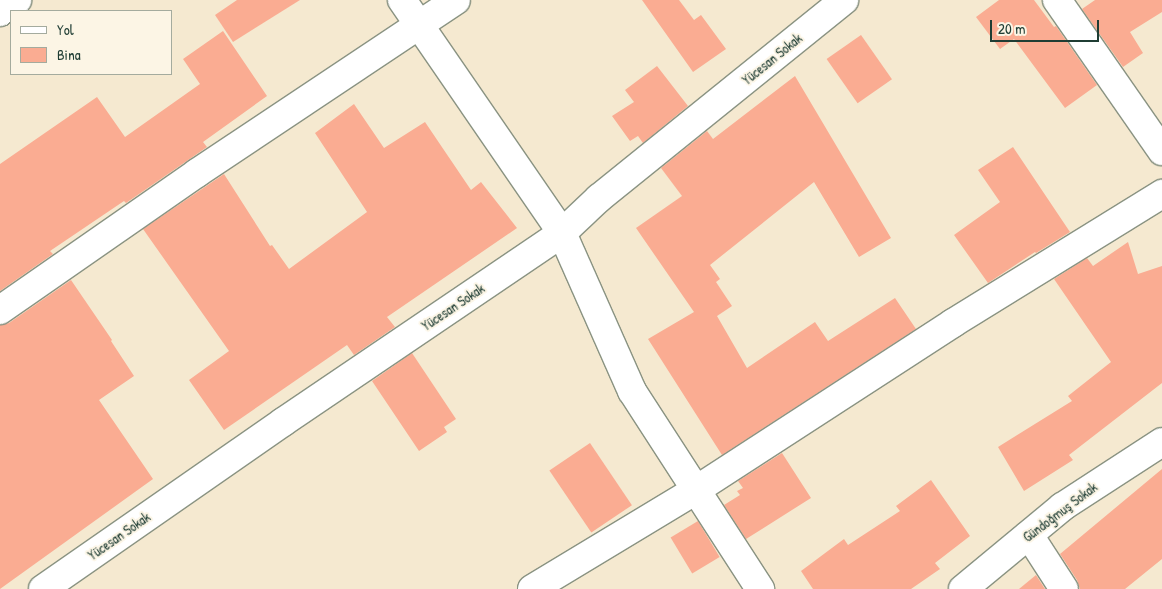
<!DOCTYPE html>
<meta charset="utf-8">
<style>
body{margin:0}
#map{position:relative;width:1162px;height:589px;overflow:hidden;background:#f5e9d0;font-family:"Patrick Hand",sans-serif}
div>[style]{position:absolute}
.building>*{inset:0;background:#faac92;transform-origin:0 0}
.roads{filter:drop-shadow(1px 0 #8a9382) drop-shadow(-1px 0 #8a9382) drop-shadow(0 1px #8a9382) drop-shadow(0 -1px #8a9382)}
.minor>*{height:28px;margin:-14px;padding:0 14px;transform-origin:14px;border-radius:14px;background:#fff}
span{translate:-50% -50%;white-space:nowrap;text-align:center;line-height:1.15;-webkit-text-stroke:4px #fcf5e5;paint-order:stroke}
.street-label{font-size:14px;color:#1f3d34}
.legend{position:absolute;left:10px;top:10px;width:162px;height:65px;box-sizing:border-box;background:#fcf5e5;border:1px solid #a4ab9e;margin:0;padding:6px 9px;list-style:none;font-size:15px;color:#1f3d34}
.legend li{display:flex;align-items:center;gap:10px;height:25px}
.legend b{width:25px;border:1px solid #a4ab9e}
.scale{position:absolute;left:990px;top:20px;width:109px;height:22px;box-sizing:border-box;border:2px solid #1f3d34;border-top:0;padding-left:6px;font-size:15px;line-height:18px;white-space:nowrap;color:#1f3d34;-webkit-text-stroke:4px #fcf5e5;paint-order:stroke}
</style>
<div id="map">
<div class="building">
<i style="clip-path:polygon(237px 0,300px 0,233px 42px,215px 15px)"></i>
<i style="clip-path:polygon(642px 0,679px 0,694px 20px,701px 15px,726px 49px,693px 72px)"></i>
<i style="clip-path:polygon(999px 0,1034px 0,1054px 27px,1056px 26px,1097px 85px,1065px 108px,1014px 39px,1000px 49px,976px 17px)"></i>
<i style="clip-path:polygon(1095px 0,1162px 0,1162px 12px,1130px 32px,1143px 53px,1123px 67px,1082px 9px)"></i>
<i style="clip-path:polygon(223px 31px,267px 96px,203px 142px,207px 147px,126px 203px,124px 201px,50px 251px,53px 254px,0 291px,0 164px,97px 97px,125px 137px,200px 84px,183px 59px)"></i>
<i style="left:861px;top:35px;width:54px;height:42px;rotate:55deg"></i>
<i style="clip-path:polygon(657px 66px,688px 106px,643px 143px,638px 136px,630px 141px,612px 116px,634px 102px,625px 90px)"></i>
<i style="clip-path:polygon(795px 76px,891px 238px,859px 257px,814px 182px,710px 265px,720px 279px,716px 282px,732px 306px,717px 316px,747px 368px,815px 322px,828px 341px,895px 298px,916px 329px,722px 455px,648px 339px,694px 312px,636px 228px,682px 196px,661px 168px,707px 131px,713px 139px)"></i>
<i style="clip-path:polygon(354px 104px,384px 148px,425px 122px,471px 190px,481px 182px,517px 228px,387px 317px,395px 327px,354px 355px,347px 345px,224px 430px,189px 380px,229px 351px,143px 229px,224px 174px,270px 246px,272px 245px,289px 269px,367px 212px,315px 133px)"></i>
<i style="clip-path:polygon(1013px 147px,1070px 232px,1036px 253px,1035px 252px,988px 283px,954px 235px,1000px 202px,978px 170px)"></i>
<i style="clip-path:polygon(1128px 242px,1138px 274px,1162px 266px,1162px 383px,1069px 455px,1073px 460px,1024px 491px,998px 447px,1072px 401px,1068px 396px,1111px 362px,1054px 279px,1087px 258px,1093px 266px)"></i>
<i style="clip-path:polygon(71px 280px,112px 340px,111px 341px,134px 376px,99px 400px,153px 479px,0 589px,0 325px,9px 323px)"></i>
<i style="clip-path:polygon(412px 353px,456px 419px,444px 427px,447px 432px,419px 451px,372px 381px)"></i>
<i style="left:590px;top:443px;width:75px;height:49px;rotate:56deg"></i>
<i style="clip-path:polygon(782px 453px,811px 498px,746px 539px,724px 505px,740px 495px,737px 491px,743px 488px,738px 481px)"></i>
<i style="clip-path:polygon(1162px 469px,1162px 559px,1125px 589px,1080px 589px,1077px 580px,1060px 554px)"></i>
<i style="clip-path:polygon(931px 480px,970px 536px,935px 563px,940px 569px,911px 589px,813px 589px,801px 571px,844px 539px,848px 545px,900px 511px,896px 506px)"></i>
<i style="left:698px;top:521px;width:42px;height:32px;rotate:59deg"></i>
<i style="clip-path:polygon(1036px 575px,1045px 589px,1019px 589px)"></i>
</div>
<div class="roads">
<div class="minor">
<i style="left:402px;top:0;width:283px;rotate:55.5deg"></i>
<i style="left:562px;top:233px;width:173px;rotate:66.1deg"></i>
<i style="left:632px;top:391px;width:236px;rotate:57.1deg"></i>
<i style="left:1057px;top:0;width:184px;rotate:55.2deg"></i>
<i style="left:0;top:12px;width:21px;rotate:-35deg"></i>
<i style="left:0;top:310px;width:240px;rotate:-34.8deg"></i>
<i style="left:197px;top:173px;width:311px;rotate:-33.7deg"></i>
<i style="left:1029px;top:535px;width:64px;rotate:57.1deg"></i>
<i style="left:43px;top:589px;width:292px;rotate:-34.8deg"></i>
<i style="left:283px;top:422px;width:337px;rotate:-34.1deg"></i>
<i style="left:562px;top:233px;width:51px;rotate:-43.4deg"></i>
<i style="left:599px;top:198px;width:315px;rotate:-38.9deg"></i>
<i style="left:532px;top:589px;width:192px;rotate:-31.1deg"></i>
<i style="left:696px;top:490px;width:306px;rotate:-33deg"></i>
<i style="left:953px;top:323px;width:246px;rotate:-31.7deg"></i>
<i style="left:963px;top:589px;width:129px;rotate:-39.6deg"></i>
<i style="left:1062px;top:507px;width:119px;rotate:-33deg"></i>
</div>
</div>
<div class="street-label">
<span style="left:772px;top:59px;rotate:-39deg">Yücesan Sokak</span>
<span style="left:453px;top:307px;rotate:-34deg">Yücesan Sokak</span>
<span style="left:1060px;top:512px;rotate:-37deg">Gündoğmuş Sokak</span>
<span style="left:119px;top:536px;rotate:-35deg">Yücesan Sokak</span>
</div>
<ul class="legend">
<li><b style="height:6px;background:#fff"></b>Yol</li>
<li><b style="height:14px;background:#faac92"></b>Bina</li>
</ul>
<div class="scale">20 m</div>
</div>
